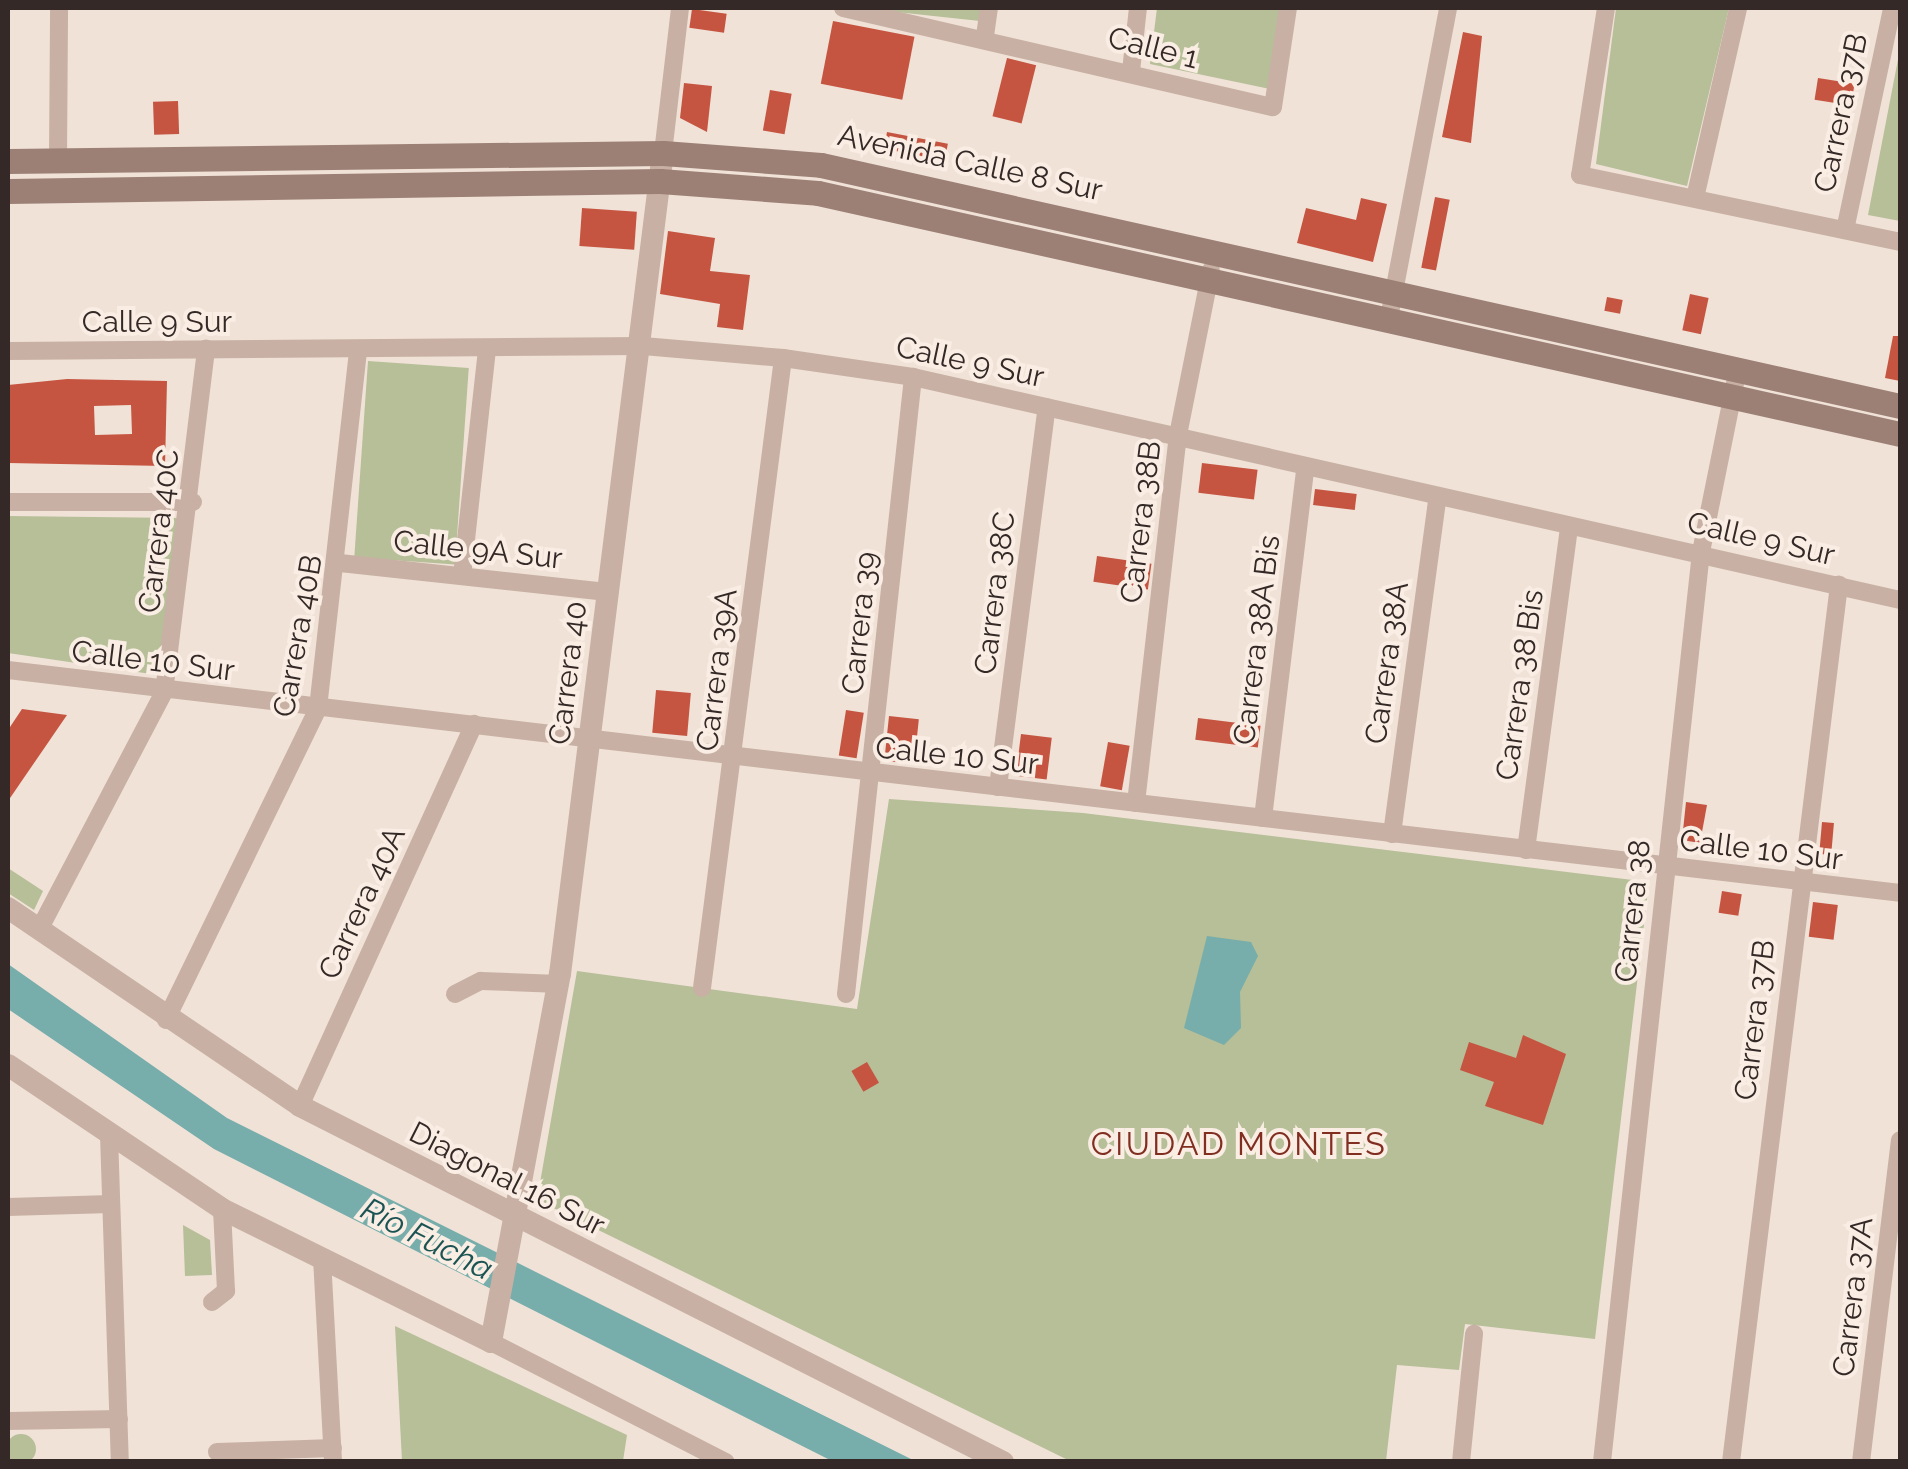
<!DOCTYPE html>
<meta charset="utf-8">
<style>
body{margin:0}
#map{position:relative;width:1908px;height:1469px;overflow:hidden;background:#f1e2d8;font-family:Raleway,sans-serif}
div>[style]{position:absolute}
.green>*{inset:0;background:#b6bf98;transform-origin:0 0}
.round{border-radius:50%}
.water>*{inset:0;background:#77adaa}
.building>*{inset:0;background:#c55541;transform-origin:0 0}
.minor>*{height:18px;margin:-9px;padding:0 9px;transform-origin:9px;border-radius:9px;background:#c8b1a4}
.tertiary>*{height:22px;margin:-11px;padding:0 11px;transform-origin:11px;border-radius:11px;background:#c8b1a4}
.secondary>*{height:25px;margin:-12.5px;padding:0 12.5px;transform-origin:12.5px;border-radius:12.5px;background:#9c8076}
span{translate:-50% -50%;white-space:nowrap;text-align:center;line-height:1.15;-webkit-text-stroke:8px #f9ede4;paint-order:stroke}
.street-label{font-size:30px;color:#342926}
.neighbourhood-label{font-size:32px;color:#812e20;letter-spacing:2.5px}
.water-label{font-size:32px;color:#1c5453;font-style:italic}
.frame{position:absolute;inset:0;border:10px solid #342926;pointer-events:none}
</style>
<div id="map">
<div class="green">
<i style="clip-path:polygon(859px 8px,982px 8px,980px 21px)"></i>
<i style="clip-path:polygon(1157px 8px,1281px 8px,1270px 89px,1150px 64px)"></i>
<i style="clip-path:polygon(1616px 8px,1729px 8px,1687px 186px,1596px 164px)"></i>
<i style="clip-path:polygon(1900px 49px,1900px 221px,1868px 215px)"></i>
<i style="left:368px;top:361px;width:101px;height:197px;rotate:4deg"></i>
<i style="clip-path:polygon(8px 516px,181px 518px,158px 675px,8px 653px)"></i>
<i style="clip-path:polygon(889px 799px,1083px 813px,1649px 882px,1595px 1339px,1465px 1324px,1459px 1370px,1397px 1365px,1386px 1461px,1070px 1461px,537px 1200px,577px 971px,857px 1009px)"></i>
<i style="clip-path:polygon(8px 868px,43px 891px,34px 910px,8px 893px)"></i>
<i style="clip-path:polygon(183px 1225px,210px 1240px,212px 1275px,185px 1276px)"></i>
<i style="clip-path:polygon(395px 1326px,627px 1435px,623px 1461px,402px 1461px)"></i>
<i class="round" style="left:6px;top:1434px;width:30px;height:30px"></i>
</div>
<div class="water">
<i style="clip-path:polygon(1207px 936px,1251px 942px,1258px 956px,1240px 992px,1241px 1028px,1224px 1045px,1184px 1028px)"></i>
<i style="clip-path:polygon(8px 964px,227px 1118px,915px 1461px,832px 1461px,214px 1149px,8px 1009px)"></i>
</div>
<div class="building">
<i style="left:692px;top:9px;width:35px;height:19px;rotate:8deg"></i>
<i style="left:833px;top:21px;width:83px;height:64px;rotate:11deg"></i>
<i style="clip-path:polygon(1463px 32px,1482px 36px,1471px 143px,1442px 137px)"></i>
<i style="left:1007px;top:58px;width:30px;height:60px;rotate:14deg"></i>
<i style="left:1818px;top:78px;width:37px;height:22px;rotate:9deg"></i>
<i style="clip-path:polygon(684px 83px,712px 86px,707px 132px,680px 118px)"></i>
<i style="left:770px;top:90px;width:22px;height:41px;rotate:10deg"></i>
<i style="left:178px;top:101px;width:33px;height:25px;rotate:88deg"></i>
<i style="left:887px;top:132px;width:62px;height:17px;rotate:11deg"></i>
<i style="left:1435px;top:197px;width:15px;height:72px;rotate:11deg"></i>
<i style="clip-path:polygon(1361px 198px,1387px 204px,1373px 262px,1297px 243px,1306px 208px,1356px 220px)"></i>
<i style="left:582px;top:208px;width:55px;height:38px;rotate:4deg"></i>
<i style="clip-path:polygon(668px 231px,715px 238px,710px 271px,750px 275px,743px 330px,717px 327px,720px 304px,660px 294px)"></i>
<i style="left:1690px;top:294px;width:19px;height:37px;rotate:12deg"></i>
<i style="left:1607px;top:297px;width:16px;height:14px;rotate:11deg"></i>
<i style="clip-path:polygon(1893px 336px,1900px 336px,1900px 381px,1885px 378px)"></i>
<i style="clip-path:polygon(evenodd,67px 379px,167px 381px,165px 466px,8px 463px,8px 385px,67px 379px,131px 405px,132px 434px,95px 435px,94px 406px,131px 405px)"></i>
<i style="left:1202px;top:463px;width:56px;height:30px;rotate:7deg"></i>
<i style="left:1315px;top:489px;width:42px;height:16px;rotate:7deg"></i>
<i style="left:1097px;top:556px;width:55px;height:26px;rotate:8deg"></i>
<i style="left:656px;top:690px;width:35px;height:43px;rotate:5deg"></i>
<i style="clip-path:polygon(22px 709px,67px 715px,8px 801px,8px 730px)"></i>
<i style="left:846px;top:710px;width:18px;height:46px;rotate:9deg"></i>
<i style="left:889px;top:716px;width:30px;height:45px;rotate:6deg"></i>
<i style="left:1198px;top:718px;width:63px;height:22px;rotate:7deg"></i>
<i style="left:1021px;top:734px;width:31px;height:42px;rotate:7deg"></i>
<i style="left:1108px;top:742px;width:22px;height:45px;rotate:10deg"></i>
<i style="clip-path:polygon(1686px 802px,1707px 805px,1700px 843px,1682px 840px)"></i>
<i style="left:1822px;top:822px;width:12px;height:32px;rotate:5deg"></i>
<i style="left:1722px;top:891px;width:20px;height:22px;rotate:9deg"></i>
<i style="left:1813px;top:902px;width:25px;height:35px;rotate:7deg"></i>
<i style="clip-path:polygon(1523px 1035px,1566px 1054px,1543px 1125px,1485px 1106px,1494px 1082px,1460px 1070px,1469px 1042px,1516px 1058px)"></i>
<i style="left:867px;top:1062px;width:24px;height:18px;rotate:60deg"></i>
</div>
<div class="minor">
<i style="left:843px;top:8px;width:441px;rotate:13deg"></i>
<i style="left:1273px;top:107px;width:100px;rotate:-81.4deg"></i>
<i style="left:1606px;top:8px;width:169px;rotate:98.8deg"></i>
<i style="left:1580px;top:175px;width:327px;rotate:11.8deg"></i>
<i style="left:985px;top:36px;width:28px;rotate:-82deg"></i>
<i style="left:1131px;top:71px;width:63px;rotate:-83.7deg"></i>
<i style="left:663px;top:153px;width:146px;rotate:-83.3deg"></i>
<i style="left:58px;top:161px;width:153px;rotate:-89.6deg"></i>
<i style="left:1695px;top:198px;width:195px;rotate:-77.2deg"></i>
<i style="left:1845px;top:230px;width:227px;rotate:-78deg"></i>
<i style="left:1389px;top:318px;width:316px;rotate:-79.2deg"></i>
<i style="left:8px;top:351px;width:635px;rotate:-0.45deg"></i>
<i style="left:643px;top:346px;width:141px;rotate:4.9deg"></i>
<i style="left:783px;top:358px;width:131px;rotate:8.3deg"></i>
<i style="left:913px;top:377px;width:1012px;rotate:12.73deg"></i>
<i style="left:8px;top:502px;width:185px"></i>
<i style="left:340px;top:563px;width:271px;rotate:6.2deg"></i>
<i style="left:462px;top:576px;width:229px;rotate:-83.7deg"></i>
<i style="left:8px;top:670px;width:1905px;rotate:6.72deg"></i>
<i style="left:998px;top:787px;width:383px;rotate:-82.7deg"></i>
<i style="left:1136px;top:803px;width:370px;rotate:-83.5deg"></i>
<i style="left:1178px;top:435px;width:168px;rotate:-78.7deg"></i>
<i style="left:1263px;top:818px;width:352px;rotate:-83.1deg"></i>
<i style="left:1392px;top:834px;width:337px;rotate:-82.3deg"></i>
<i style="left:1526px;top:850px;width:326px;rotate:-82.4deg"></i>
<i style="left:39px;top:930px;width:269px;rotate:-62.3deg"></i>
<i style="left:164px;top:692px;width:346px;rotate:-83deg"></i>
<i style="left:702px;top:988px;width:635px;rotate:-82.67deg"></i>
<i style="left:455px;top:994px;width:29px;rotate:-27deg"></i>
<i style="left:481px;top:981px;width:78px;rotate:2.2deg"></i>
<i style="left:846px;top:994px;width:621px;rotate:-83.8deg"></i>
<i style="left:166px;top:1020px;width:347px;rotate:-64deg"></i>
<i style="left:318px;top:708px;width:360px;rotate:-83.6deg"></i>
<i style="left:300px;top:1106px;width:420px;rotate:-65.5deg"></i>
<i style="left:109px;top:1135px;width:327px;rotate:88.1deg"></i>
<i style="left:8px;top:1207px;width:103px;rotate:-1.7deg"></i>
<i style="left:322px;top:1258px;width:204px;rotate:86.9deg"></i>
<i style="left:212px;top:1302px;width:18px;rotate:-38deg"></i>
<i style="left:226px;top:1291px;width:82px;rotate:-92.8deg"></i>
<i style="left:491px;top:1342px;width:264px;rotate:27.1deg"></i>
<i style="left:8px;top:1421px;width:111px;rotate:-1deg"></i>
<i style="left:217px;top:1452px;width:116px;rotate:-2deg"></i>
<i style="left:1461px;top:1462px;width:129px;rotate:-84.2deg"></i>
<i style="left:1602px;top:1462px;width:915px;rotate:-83.79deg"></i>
<i style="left:1701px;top:552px;width:188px;rotate:-78.6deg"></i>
<i style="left:1731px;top:1462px;width:884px;rotate:-82.98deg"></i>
<i style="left:1861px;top:1462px;width:324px;rotate:-83.1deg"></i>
</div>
<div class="tertiary">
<i style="left:8px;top:908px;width:353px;rotate:34.1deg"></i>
<i style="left:300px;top:1106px;width:788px;rotate:26.86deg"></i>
<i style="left:8px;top:1065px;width:258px;rotate:33.9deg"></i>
<i style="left:222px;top:1209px;width:300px;rotate:26.3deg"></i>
<i style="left:491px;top:1342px;width:374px;rotate:-79.4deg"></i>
<i style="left:560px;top:974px;width:827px;rotate:-82.85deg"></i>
</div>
<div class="secondary">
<i style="left:8px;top:161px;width:655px;rotate:-0.7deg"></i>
<i style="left:663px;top:153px;width:158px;rotate:4.3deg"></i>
<i style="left:821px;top:165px;width:1106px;rotate:12.59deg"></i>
<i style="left:8px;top:191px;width:652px;rotate:-0.88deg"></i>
<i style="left:660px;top:181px;width:158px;rotate:4.3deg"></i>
<i style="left:818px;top:193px;width:1109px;rotate:12.56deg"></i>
</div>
<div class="street-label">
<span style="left:1153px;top:48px;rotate:14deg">Calle 1</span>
<span style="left:1841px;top:113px;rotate:-78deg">Carrera 37B</span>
<span style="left:970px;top:163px;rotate:12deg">Avenida Calle 8 Sur</span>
<span style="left:157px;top:322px">Calle 9 Sur</span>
<span style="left:970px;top:362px;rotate:12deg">Calle 9 Sur</span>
<span style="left:1141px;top:522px;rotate:-83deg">Carrera 38B</span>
<span style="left:159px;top:531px;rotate:-83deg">Carrera 40C</span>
<span style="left:1761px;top:539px;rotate:13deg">Calle 9 Sur</span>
<span style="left:478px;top:550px;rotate:6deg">Calle 9A Sur</span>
<span style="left:995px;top:593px;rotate:-83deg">Carrera 38C</span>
<span style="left:860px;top:623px;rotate:-84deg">Carrera 39</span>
<span style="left:298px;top:636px;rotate:-80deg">Carrera 40B</span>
<span style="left:1257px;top:640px;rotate:-83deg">Carrera 38A Bis</span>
<span style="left:153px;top:661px;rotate:7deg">Calle 10 Sur</span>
<span style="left:1387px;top:663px;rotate:-82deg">Carrera 38A</span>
<span style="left:717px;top:670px;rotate:-83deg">Carrera 39A</span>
<span style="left:568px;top:673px;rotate:-83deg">Carrera 40</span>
<span style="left:1520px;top:685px;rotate:-82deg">Carrera 38 Bis</span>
<span style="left:957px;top:756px;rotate:6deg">Calle 10 Sur</span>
<span style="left:1761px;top:850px;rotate:7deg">Calle 10 Sur</span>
<span style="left:362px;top:903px;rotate:-65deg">Carrera 40A</span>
<span style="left:1633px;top:911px;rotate:-84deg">Carrera 38</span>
<span style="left:1755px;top:1020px;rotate:-83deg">Carrera 37B</span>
<span style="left:507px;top:1179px;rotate:27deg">Diagonal 16 Sur</span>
<span style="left:1853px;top:1297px;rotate:-83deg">Carrera 37A</span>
</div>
<div class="neighbourhood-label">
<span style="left:1239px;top:1144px">CIUDAD MONTES</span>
</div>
<div class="water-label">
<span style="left:427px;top:1239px;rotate:27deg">Río Fucha</span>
</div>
<div class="frame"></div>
</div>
